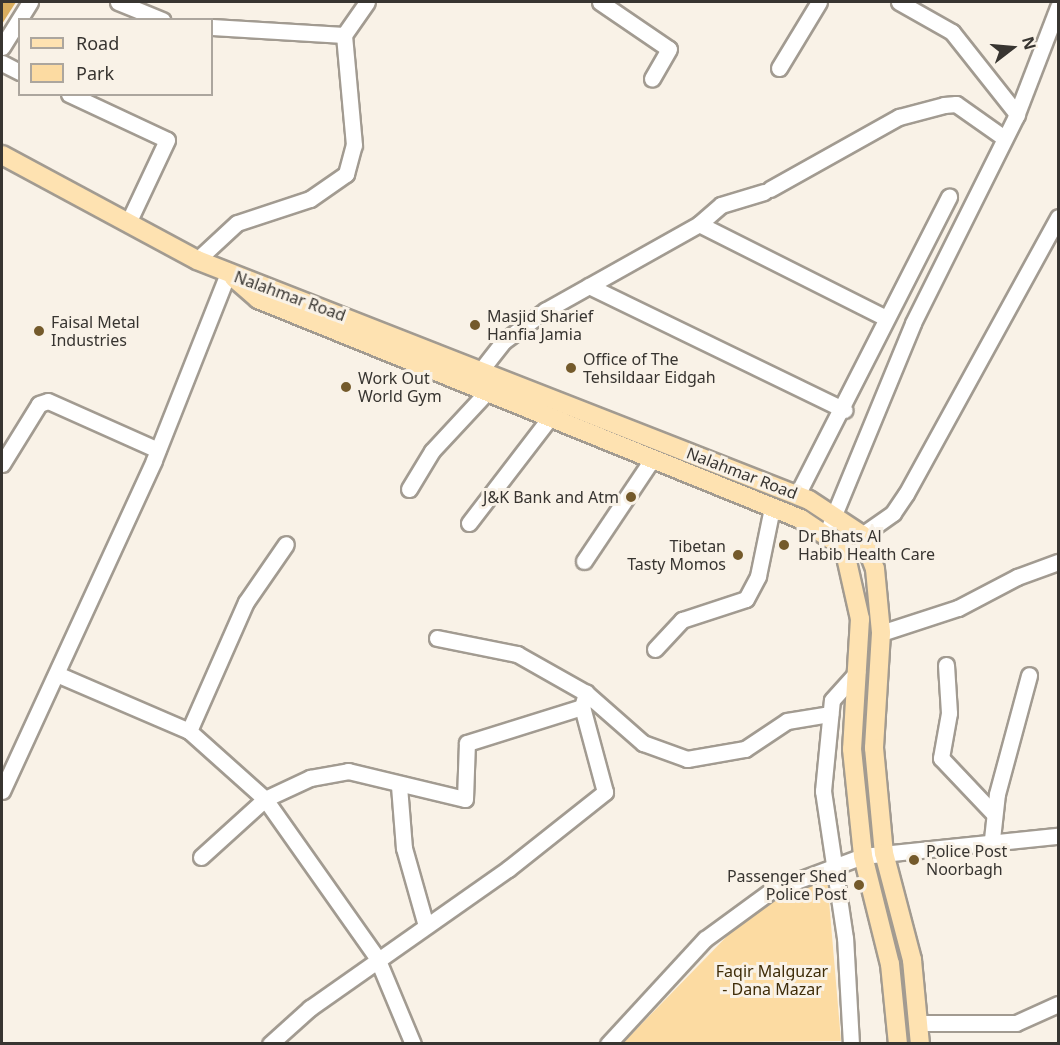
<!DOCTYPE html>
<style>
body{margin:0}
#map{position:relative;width:1060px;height:1045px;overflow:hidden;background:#f9f2e7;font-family:"Noto Sans",sans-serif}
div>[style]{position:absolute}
.green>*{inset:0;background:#fcdba2}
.water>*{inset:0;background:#d9ad5e}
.roads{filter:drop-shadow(2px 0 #a29b91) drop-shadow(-2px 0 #a29b91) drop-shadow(0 2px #a29b91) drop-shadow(0 -2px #a29b91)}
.minor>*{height:15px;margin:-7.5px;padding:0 7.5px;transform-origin:7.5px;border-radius:7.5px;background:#fff}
.major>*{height:18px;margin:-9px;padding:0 9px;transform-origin:9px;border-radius:9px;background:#fee2b1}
.dots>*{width:16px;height:16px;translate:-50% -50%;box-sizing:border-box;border:3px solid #f9f2e7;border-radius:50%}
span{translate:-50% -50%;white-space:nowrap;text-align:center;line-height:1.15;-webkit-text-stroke:6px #f9f2e7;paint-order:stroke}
.street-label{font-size:16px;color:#383531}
.poi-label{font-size:16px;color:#383531}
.left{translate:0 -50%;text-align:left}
.right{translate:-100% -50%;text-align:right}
.park-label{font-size:16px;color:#3f2d09}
.frame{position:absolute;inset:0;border:3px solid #383531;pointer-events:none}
.legend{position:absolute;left:18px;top:18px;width:195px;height:78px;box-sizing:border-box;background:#f9f2e7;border:2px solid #aca69e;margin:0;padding:8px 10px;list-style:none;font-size:18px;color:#383531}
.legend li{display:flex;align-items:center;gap:12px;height:30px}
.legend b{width:30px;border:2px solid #aca69e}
.north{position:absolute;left:982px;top:18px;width:60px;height:60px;-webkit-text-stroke:4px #f9f2e7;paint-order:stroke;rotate:74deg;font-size:16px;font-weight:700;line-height:24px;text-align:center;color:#383531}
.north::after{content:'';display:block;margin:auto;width:21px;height:27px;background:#383531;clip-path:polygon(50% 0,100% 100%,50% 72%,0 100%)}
</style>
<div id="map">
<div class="green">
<i style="clip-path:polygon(827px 877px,841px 1041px,623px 1043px,735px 928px,784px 895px)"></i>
</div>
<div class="water">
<i style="clip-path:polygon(2px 2px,16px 2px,2px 24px)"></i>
</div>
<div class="roads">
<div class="minor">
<i style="left:118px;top:2px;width:48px;rotate:22.2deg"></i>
<i style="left:600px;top:2px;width:83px;rotate:34.3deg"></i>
<i style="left:669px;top:49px;width:34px;rotate:120deg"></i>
<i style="left:899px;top:2px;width:61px;rotate:29.5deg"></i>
<i style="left:952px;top:32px;width:105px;rotate:51.6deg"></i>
<i style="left:212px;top:27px;width:132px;rotate:3.5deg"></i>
<i style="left:344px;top:35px;width:40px;rotate:-55.1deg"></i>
<i style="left:2px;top:47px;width:53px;rotate:-58.1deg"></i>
<i style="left:2px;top:63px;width:20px;rotate:27deg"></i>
<i style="left:779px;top:68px;width:77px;rotate:-58.8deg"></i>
<i style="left:69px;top:94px;width:108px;rotate:25.1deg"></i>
<i style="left:167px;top:140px;width:92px;rotate:115.2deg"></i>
<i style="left:770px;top:189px;width:148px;rotate:-29.2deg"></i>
<i style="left:899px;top:117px;width:47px;rotate:-14.9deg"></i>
<i style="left:944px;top:105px;width:12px;rotate:-5deg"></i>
<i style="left:956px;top:104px;width:57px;rotate:35.1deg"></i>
<i style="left:764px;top:192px;width:45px;rotate:163.2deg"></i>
<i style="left:721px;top:205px;width:29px;rotate:139deg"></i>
<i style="left:699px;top:224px;width:207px;rotate:26.7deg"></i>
<i style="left:197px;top:260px;width:54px;rotate:-42.8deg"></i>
<i style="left:237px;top:223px;width:77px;rotate:-18.2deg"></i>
<i style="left:310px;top:199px;width:44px;rotate:-34.8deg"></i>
<i style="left:346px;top:174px;width:30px;rotate:-75deg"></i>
<i style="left:354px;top:145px;width:110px;rotate:-95.2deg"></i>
<i style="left:589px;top:286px;width:284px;rotate:25.9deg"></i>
<i style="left:481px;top:370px;width:37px;rotate:-52deg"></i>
<i style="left:504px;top:341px;width:52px;rotate:-36.4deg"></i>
<i style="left:546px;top:310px;width:176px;rotate:-29.3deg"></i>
<i style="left:2px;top:464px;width:70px;rotate:-58.3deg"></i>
<i style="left:39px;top:404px;width:9px;rotate:-18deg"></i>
<i style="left:48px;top:401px;width:120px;rotate:24deg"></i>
<i style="left:409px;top:489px;width:44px;rotate:-58.8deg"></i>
<i style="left:432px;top:451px;width:78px;rotate:-47.1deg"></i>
<i style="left:797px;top:495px;width:335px;rotate:-63deg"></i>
<i style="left:469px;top:523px;width:130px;rotate:-52.5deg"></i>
<i style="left:827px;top:532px;width:226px;rotate:-67.6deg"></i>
<i style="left:913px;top:323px;width:231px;rotate:-63.5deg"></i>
<i style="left:1016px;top:116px;width:117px;rotate:-68.9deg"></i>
<i style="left:862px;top:535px;width:38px;rotate:-35deg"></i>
<i style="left:893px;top:513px;width:23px;rotate:-56deg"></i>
<i style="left:906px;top:494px;width:316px;rotate:-61.2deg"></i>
<i style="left:584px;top:561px;width:120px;rotate:-56.2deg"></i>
<i style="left:881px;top:633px;width:81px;rotate:-18deg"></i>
<i style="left:958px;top:608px;width:67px;rotate:-27.7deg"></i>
<i style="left:1017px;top:577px;width:44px;rotate:-20.1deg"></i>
<i style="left:437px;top:638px;width:82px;rotate:11.3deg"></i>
<i style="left:517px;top:654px;width:79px;rotate:29.5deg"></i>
<i style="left:586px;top:693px;width:76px;rotate:41.3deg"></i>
<i style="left:643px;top:743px;width:47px;rotate:20deg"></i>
<i style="left:687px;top:759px;width:59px;rotate:-9.8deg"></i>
<i style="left:745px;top:749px;width:50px;rotate:-33.7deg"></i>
<i style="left:787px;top:721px;width:44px;rotate:-9.2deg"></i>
<i style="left:655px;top:649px;width:40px;rotate:-47deg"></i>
<i style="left:682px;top:620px;width:67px;rotate:-18.2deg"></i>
<i style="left:746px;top:599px;width:26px;rotate:-62deg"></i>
<i style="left:758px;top:576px;width:69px;rotate:-78.4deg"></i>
<i style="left:946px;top:665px;width:48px;rotate:86.4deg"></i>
<i style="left:949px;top:713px;width:46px;rotate:100.1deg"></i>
<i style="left:941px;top:758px;width:77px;rotate:46.6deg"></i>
<i style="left:59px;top:675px;width:142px;rotate:23.3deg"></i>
<i style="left:189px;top:731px;width:102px;rotate:41.8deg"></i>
<i style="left:265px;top:799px;width:194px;rotate:54.8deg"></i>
<i style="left:377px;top:958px;width:93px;rotate:67.3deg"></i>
<i style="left:189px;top:731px;width:141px;rotate:-66.2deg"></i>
<i style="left:246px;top:602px;width:70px;rotate:-55.4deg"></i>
<i style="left:399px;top:786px;width:62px;rotate:85.4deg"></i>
<i style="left:404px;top:848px;width:81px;rotate:74.2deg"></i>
<i style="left:2px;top:791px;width:364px;rotate:-65.3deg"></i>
<i style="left:154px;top:460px;width:201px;rotate:-68.4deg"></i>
<i style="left:992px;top:839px;width:45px;rotate:-83.7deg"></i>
<i style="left:997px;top:794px;width:123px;rotate:-74.9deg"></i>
<i style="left:201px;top:857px;width:86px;rotate:-42.2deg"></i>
<i style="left:265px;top:799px;width:50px;rotate:-25deg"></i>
<i style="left:310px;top:778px;width:39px;rotate:-10deg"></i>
<i style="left:348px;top:771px;width:120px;rotate:13.5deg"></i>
<i style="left:465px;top:799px;width:56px;rotate:-88deg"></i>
<i style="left:467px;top:743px;width:121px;rotate:-17.4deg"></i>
<i style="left:918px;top:1023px;width:98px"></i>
<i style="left:1016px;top:1023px;width:46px;rotate:-24.3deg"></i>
<i style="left:270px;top:1044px;width:54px;rotate:-42deg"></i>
<i style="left:310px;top:1008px;width:242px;rotate:-35.1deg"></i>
<i style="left:508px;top:869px;width:124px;rotate:-38.4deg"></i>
<i style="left:605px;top:792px;width:88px;rotate:-105.1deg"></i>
<i style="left:582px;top:707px;width:15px;rotate:-74deg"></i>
<i style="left:608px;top:1044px;width:143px;rotate:-47.3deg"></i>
<i style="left:705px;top:939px;width:83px;rotate:-36.2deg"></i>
<i style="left:772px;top:890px;width:97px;rotate:-20.5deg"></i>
<i style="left:863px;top:856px;width:196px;rotate:-5.9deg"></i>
<i style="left:851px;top:1044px;width:106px;rotate:-93.2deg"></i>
<i style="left:845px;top:938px;width:149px;rotate:-98.5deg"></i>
<i style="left:823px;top:791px;width:91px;rotate:-84.4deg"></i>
<i style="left:832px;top:700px;width:38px;rotate:-48deg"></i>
</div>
<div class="major">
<i style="left:2px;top:155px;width:221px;rotate:28.3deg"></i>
<i style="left:197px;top:260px;width:657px;rotate:21.41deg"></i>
<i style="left:809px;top:500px;width:64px;rotate:33.4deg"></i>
<i style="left:862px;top:535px;width:36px;rotate:69deg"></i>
<i style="left:875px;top:569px;width:64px;rotate:84.6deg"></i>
<i style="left:881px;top:633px;width:115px;rotate:93.5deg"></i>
<i style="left:874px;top:748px;width:105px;rotate:84.6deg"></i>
<i style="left:884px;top:853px;width:111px;rotate:75.3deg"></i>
<i style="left:912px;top:960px;width:84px;rotate:84.6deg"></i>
<i style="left:234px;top:278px;width:32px;rotate:41deg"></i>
<i style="left:258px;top:299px;width:586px;rotate:22.06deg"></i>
<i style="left:801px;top:519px;width:52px;rotate:34deg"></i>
<i style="left:844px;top:548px;width:73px;rotate:77.3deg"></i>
<i style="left:860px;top:619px;width:130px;rotate:93.5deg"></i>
<i style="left:852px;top:749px;width:108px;rotate:84.1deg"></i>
<i style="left:863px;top:856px;width:111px;rotate:76deg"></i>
<i style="left:890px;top:964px;width:80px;rotate:84.3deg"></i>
</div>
</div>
<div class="dots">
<i style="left:475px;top:325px;background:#745a2b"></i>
<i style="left:39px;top:331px;background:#745a2b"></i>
<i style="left:571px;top:368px;background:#745a2b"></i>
<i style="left:346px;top:387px;background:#745a2b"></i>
<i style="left:631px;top:497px;background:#745a2b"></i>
<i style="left:784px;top:545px;background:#745a2b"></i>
<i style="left:738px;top:555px;background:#745a2b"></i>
<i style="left:914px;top:860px;background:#745a2b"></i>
<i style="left:859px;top:885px;background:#745a2b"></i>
</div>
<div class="street-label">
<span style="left:290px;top:296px;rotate:20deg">Nalahmar Road</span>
<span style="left:742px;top:473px;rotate:21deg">Nalahmar Road</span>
</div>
<div class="poi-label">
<span class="left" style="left:487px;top:325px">Masjid Sharief<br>Hanfia Jamia</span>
<span class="left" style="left:51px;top:331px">Faisal Metal<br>Industries</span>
<span class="left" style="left:583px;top:368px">Office of The<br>Tehsildaar Eidgah</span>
<span class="left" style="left:358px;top:387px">Work Out<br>World Gym</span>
<span class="right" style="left:619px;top:497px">J&amp;K Bank and Atm</span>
<span class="left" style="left:798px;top:545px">Dr Bhats Al<br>Habib Health Care</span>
<span class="right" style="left:726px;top:555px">Tibetan<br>Tasty Momos</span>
<span class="left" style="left:926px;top:860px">Police Post<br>Noorbagh</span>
<span class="right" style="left:847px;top:885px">Passenger Shed<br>Police Post</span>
</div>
<div class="park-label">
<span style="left:772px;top:980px">Faqir Malguzar<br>- Dana Mazar</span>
</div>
<div class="frame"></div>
<ul class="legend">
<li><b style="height:8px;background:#fee2b1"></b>Road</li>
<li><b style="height:16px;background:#fcdba2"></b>Park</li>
</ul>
<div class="north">N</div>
</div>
